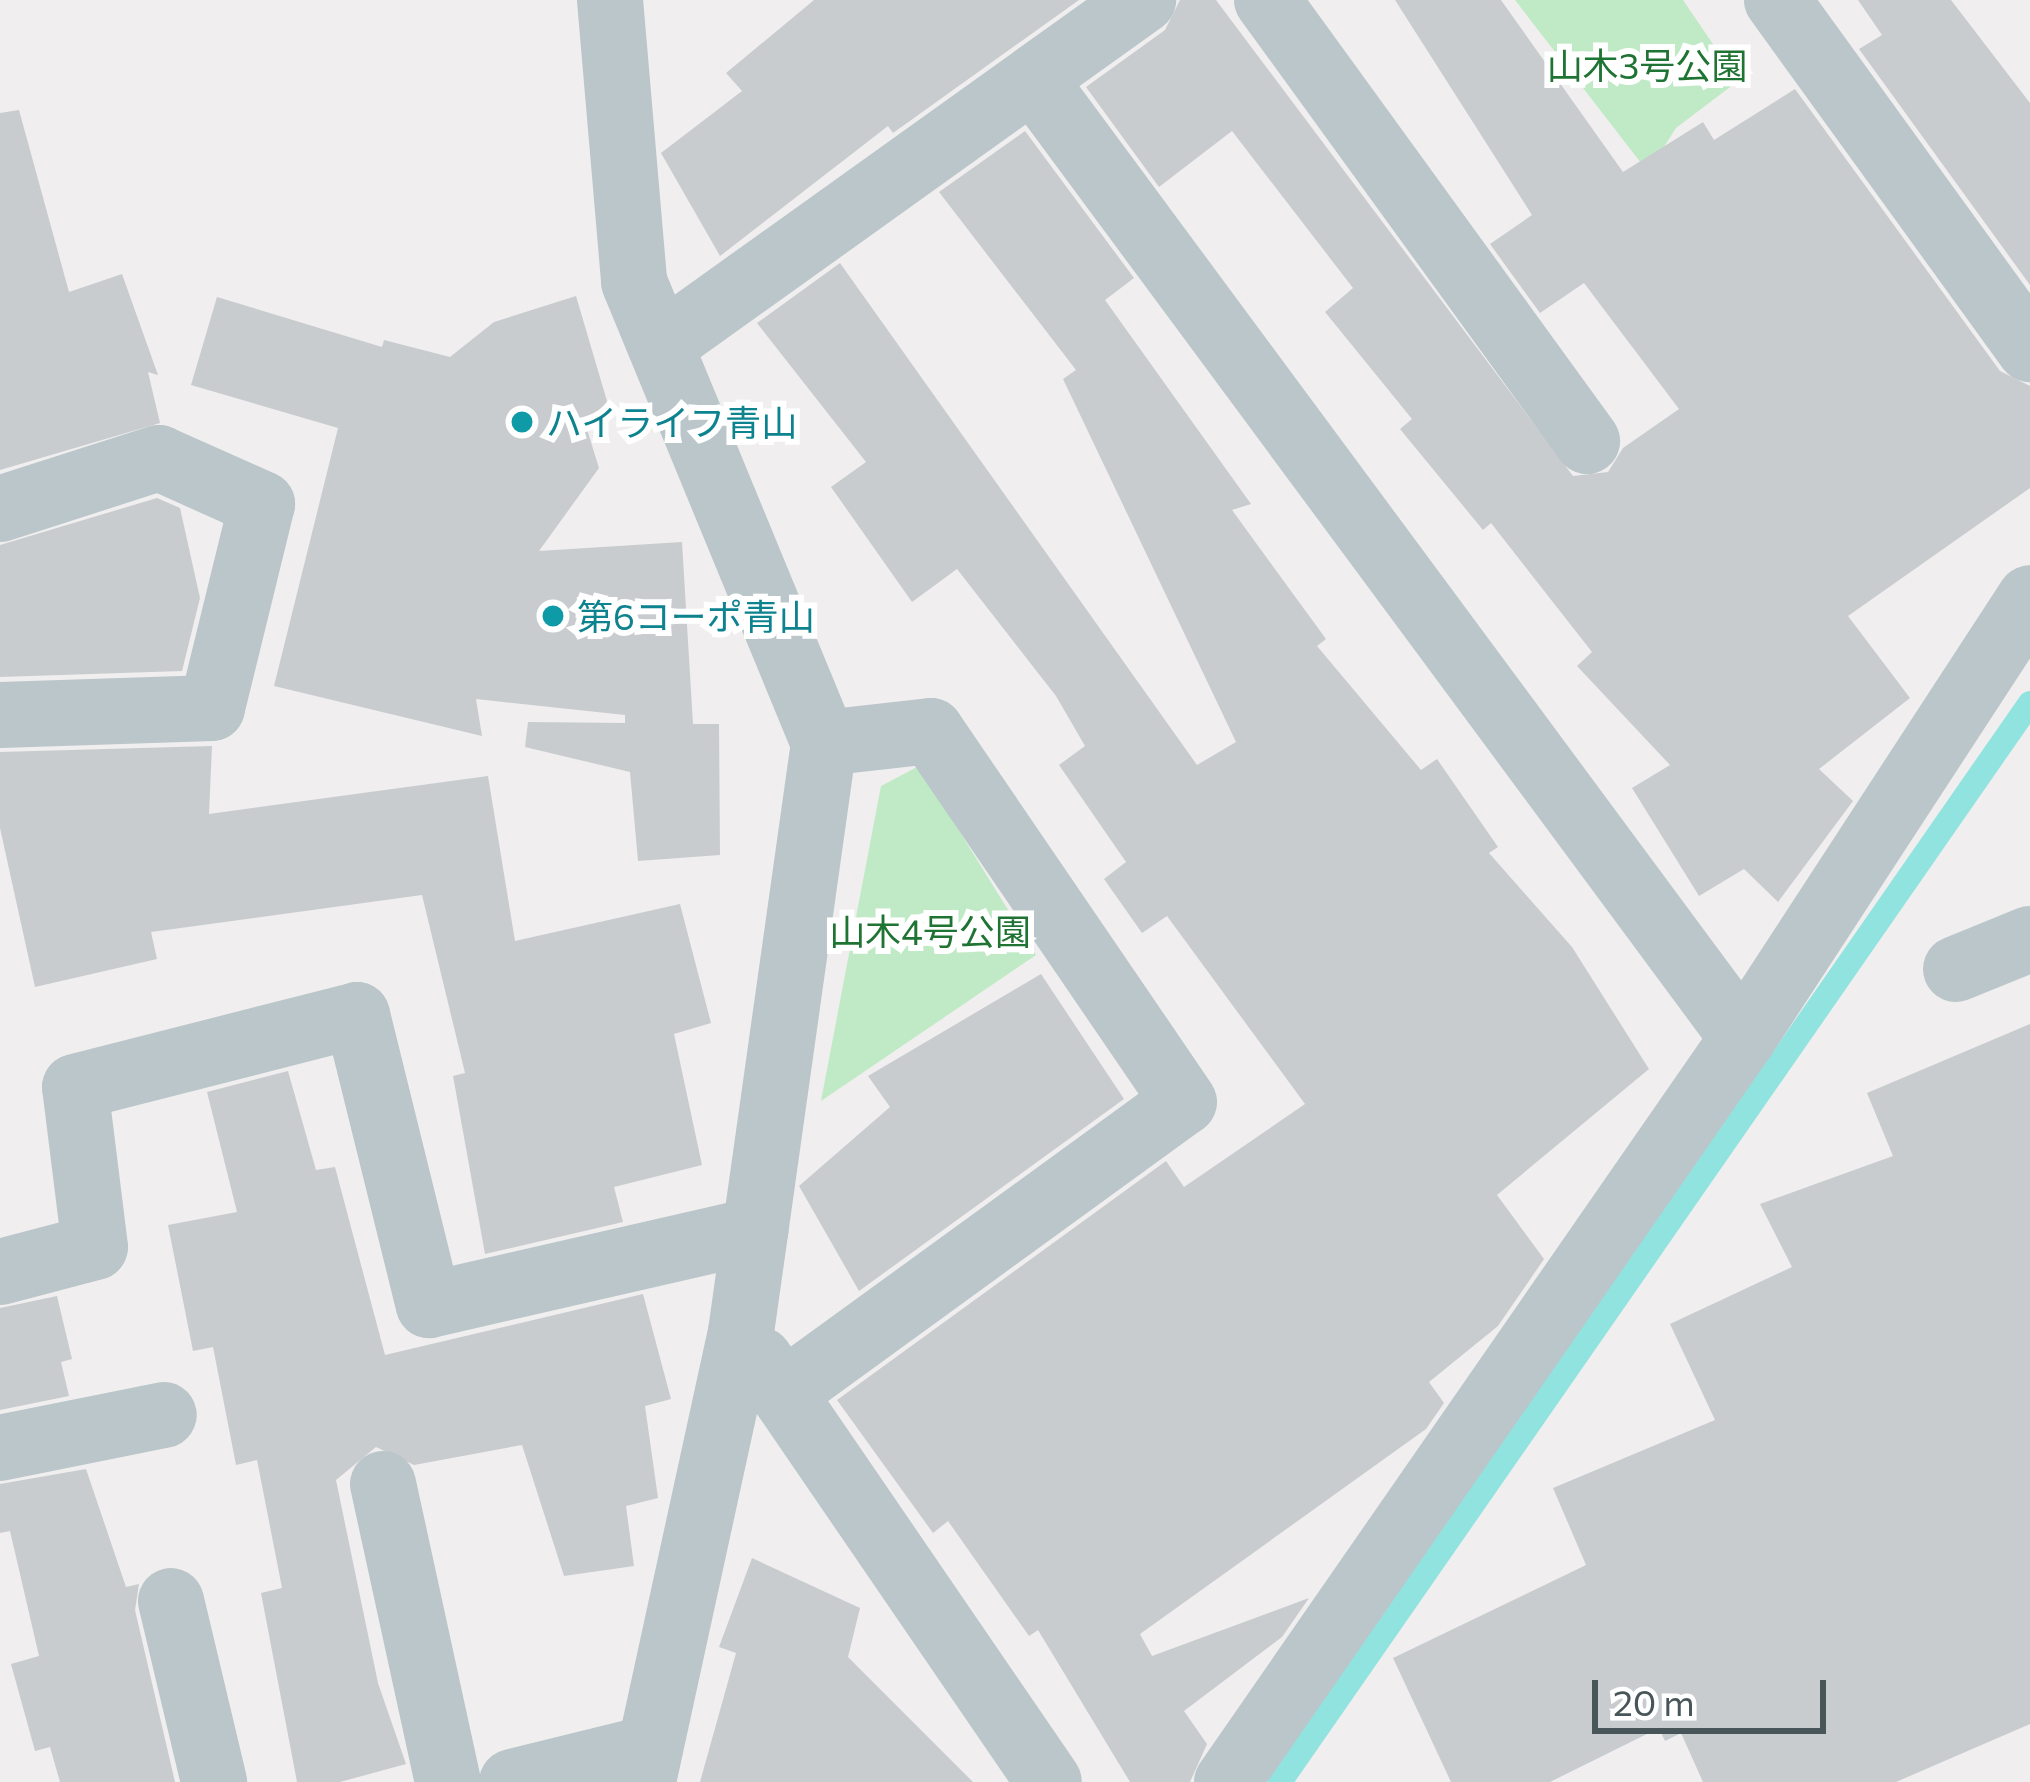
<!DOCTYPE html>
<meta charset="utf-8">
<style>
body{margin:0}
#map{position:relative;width:2030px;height:1782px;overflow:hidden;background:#f0eeee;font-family:Commissioner,"Noto Sans JP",sans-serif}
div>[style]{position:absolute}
.green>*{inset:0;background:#c0eac5}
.stream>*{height:24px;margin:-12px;padding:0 12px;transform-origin:12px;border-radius:12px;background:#91e3df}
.building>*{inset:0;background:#c8cccf}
.minor>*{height:66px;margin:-33px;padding:0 33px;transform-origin:33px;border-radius:33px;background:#bac6c9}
.dots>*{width:33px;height:33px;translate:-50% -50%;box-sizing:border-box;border:6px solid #fff;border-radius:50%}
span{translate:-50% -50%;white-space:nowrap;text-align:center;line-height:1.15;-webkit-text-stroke:12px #fff;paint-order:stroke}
.park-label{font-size:36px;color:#1f7433}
.culture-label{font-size:36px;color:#0d838f}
.left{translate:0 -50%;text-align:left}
.scale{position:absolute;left:1592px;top:1680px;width:234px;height:54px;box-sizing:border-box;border:6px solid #485659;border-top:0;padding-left:15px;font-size:36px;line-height:42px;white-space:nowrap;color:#485659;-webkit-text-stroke:9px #fff;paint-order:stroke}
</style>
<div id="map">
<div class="green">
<i style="clip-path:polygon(1515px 0,1683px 0,1738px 81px,1676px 128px,1648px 172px)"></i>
<i style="clip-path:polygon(919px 766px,1036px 955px,821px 1101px,881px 786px)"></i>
</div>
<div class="stream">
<i style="left:1280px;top:1782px;width:1314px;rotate:-55.2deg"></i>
</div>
<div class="building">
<i style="clip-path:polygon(814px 0,1079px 0,893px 133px,888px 126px,720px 256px,661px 153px,742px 91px,726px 73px)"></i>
<i style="clip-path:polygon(1180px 0,1216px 0,1573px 476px,1608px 472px,1623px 448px,1679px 409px,1584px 283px,1540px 313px,1490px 244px,1532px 215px,1395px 0,1501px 0,1623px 172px,1703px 122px,1714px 140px,1795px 89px,2000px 371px,2030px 386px,2030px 488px,1848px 616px,1910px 698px,1819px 769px,1853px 801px,1778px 902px,1744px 869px,1699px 896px,1632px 788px,1670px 765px,1577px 666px,1592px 652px,1491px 523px,1483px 530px,1400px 429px,1412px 419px,1325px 312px,1353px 288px,1232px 131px,1159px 187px,1086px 87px,1165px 30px)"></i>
<i style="clip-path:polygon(1858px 0,1951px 0,2030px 103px,2030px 285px,1859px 49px,1882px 35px)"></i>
<i style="clip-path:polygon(19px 110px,69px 292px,122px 274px,158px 375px,148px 372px,160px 423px,0 470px,0 113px)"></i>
<i style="clip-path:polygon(1025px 131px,1134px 278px,1105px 300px,1251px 504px,1232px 510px,1326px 639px,1317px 646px,1421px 770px,1437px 759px,1498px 847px,1489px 853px,1572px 947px,1649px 1069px,1497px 1195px,1544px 1259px,1498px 1326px,1429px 1382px,1444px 1403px,1426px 1429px,1140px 1634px,1152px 1656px,1309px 1598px,1282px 1637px,1184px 1711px,1207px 1744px,1190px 1782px,1130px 1782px,1038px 1630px,1029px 1636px,948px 1521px,933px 1533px,837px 1400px,1166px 1161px,1184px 1187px,1305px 1104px,1167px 916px,1142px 933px,1104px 879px,1126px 862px,1059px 765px,1085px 746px,1056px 696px,957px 569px,912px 602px,831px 487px,866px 462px,757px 323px,840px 263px,1197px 765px,1236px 742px,1063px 379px,1076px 370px,939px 192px)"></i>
<i style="clip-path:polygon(576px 296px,612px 418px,586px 426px,599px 468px,539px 551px,682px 542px,693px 724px,719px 724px,720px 855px,638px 861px,630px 772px,525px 747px,528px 722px,625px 723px,625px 715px,476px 699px,482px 736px,274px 686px,338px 428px,191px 385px,217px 297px,382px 347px,384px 340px,450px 357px,494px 322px)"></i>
<i style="clip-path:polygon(157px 498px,180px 508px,200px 598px,182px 671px,0 677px,0 545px)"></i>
<i style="clip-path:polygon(212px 746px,209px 814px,488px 776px,515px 941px,680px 904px,711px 1023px,674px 1034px,702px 1165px,614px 1187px,623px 1222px,485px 1254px,453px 1076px,465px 1073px,422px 895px,151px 932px,157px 959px,35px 987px,0 828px,0 752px)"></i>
<i style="clip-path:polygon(1041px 974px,1124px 1099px,859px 1291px,799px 1186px,890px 1107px,868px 1076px)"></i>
<i style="clip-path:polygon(2030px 1024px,2030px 1724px,1896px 1782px,1703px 1782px,1681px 1733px,1665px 1741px,1659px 1728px,1550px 1782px,1451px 1782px,1393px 1658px,1586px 1565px,1553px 1488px,1715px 1420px,1670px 1324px,1792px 1267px,1760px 1204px,1893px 1156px,1867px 1093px)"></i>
<i style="clip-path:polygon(288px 1071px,316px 1170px,335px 1167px,385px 1355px,643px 1294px,671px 1399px,645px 1406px,658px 1498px,626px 1506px,634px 1566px,564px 1576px,522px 1445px,414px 1465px,376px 1447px,336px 1480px,378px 1683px,406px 1764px,340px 1782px,297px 1782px,261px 1593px,282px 1588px,257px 1460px,236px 1465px,213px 1347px,193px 1351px,168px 1225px,237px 1212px,207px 1092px)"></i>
<i style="clip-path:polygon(57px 1296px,72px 1359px,61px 1362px,69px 1396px,0 1410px,0 1308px)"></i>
<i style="clip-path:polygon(86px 1469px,126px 1587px,139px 1584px,135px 1610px,175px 1782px,60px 1782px,50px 1747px,35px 1751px,11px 1664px,39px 1656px,10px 1531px,0 1533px,0 1484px)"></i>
<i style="clip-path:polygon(752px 1558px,860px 1608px,848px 1657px,973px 1782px,700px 1782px,736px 1653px,719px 1647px)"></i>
</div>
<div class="minor">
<i style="left:610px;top:0;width:283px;rotate:85.1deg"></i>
<i style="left:634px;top:282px;width:499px;rotate:67.6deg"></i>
<i style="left:824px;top:743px;width:595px;rotate:98.02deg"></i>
<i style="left:741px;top:1332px;width:461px;rotate:102.3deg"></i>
<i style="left:1267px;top:0;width:545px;rotate:54.03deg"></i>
<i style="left:1777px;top:0;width:431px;rotate:54.1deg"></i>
<i style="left:1033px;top:79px;width:1193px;rotate:53.49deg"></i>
<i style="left:661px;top:345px;width:593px;rotate:-35.59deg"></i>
<i style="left:0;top:509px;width:167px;rotate:-17.8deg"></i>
<i style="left:159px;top:458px;width:113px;rotate:24.1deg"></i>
<i style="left:262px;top:504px;width:210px;rotate:103.8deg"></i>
<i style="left:212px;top:708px;width:212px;rotate:178.1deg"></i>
<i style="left:1956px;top:969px;width:80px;rotate:-22.1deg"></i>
<i style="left:0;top:1272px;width:98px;rotate:-14.7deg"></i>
<i style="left:95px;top:1247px;width:161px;rotate:-97.1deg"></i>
<i style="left:75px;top:1087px;width:291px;rotate:-14.3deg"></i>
<i style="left:357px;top:1015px;width:299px;rotate:76.1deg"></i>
<i style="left:429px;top:1305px;width:335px;rotate:-12.9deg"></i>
<i style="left:760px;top:1360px;width:511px;rotate:55.6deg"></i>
<i style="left:783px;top:1393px;width:495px;rotate:-36deg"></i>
<i style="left:1184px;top:1102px;width:449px;rotate:-124.3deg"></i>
<i style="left:931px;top:731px;width:108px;rotate:173.6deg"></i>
<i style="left:0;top:1448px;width:167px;rotate:-11.4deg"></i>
<i style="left:383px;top:1484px;width:305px;rotate:77.7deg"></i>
<i style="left:171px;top:1601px;width:186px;rotate:76.6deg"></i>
<i style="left:512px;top:1782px;width:142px;rotate:-13.8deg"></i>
<i style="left:1227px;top:1782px;width:905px;rotate:-55.26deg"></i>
<i style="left:1743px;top:1038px;width:525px;rotate:-56.88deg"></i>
</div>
<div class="dots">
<i style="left:522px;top:422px;background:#0f9aa8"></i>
<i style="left:553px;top:616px;background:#0f9aa8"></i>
</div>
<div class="park-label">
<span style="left:1647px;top:65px">山木3号公園</span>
<span style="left:930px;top:931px">山木4号公園</span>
</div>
<div class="culture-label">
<span class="left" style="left:546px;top:422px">ハイライフ青山</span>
<span class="left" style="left:577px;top:616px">第6コーポ青山</span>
</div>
<div class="scale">20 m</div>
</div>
